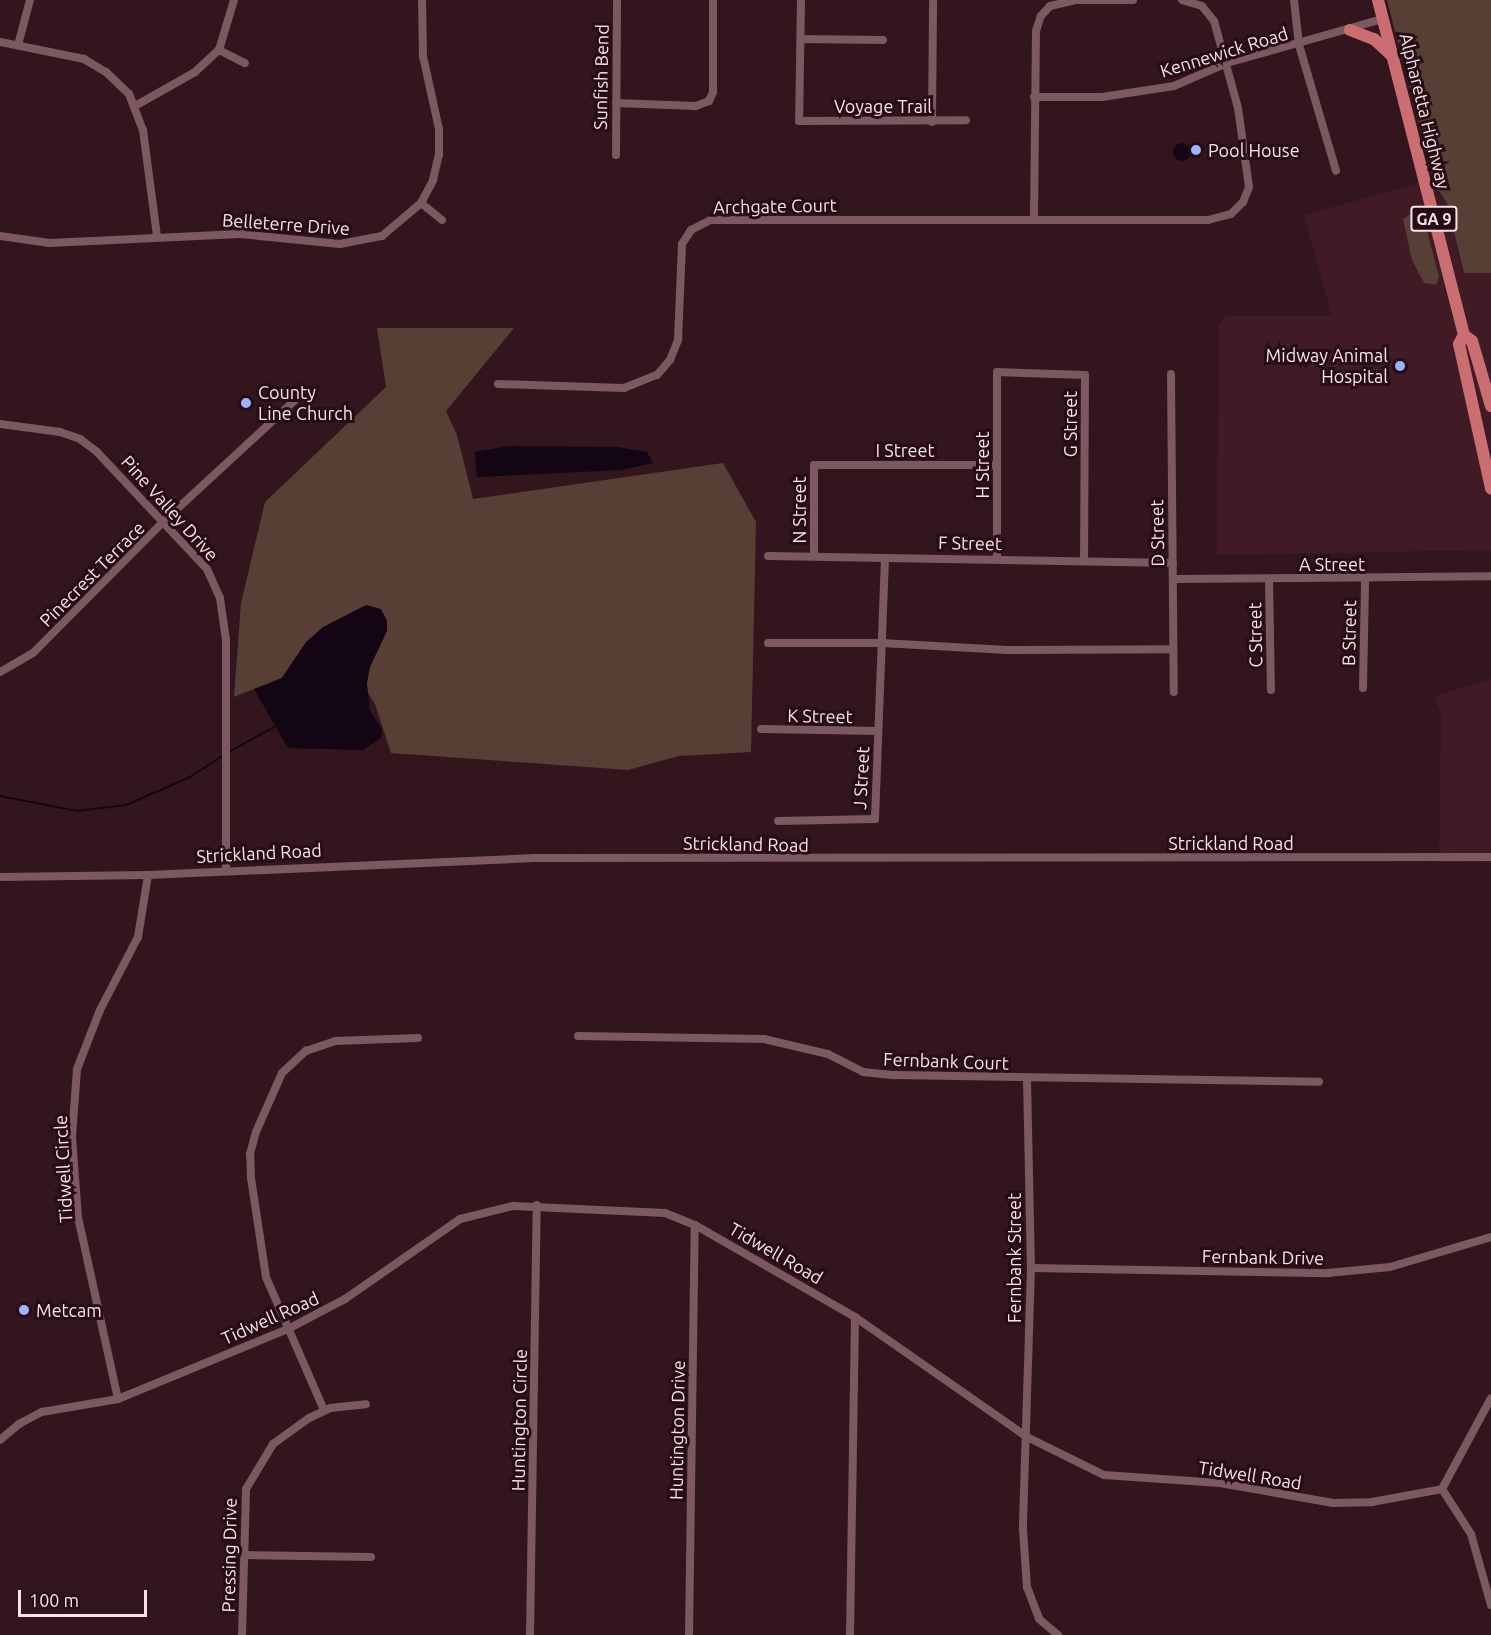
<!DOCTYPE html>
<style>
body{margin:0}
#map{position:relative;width:1491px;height:1635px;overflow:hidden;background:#33151e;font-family:Ubuntu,sans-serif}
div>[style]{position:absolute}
.built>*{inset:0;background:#401b26}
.green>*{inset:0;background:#583f36}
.water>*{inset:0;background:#140515}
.round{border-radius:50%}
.stream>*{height:2px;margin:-1px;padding:0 1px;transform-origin:1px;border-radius:1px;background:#140515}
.minor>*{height:8px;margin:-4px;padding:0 4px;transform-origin:4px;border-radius:4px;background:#7c5861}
.primary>*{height:12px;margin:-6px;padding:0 6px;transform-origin:6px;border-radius:6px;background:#ca6e72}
.dots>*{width:16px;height:16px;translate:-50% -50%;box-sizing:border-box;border:3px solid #280c15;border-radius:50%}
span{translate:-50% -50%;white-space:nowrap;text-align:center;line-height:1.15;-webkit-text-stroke:6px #280c15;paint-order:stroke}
.shield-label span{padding:2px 4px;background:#280c15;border:2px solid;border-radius:4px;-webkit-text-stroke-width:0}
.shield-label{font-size:16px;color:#f9e3e8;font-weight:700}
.street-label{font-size:18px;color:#f9e3e8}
.poi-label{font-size:18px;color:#f9e3e8}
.left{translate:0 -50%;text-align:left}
.right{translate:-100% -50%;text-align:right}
.scale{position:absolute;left:18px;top:1590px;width:129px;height:27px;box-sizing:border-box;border:3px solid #f9e3e8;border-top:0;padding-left:8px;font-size:18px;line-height:21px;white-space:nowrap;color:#f9e3e8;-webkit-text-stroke:4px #280c15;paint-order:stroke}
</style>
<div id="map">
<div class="built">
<i style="clip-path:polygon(1427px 181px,1447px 203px,1463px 272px,1491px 273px,1491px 550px,1217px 555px,1219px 324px,1226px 316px,1332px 316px,1304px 215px)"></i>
<i style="clip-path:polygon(1491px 679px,1491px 863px,1439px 862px,1441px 715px,1435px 696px)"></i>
</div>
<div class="green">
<i style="clip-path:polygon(1387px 0,1491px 0,1491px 273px,1464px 273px,1447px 203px,1434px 184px)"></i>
<i style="clip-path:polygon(1416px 211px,1425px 223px,1439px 277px,1436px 285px,1424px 283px,1412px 260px,1403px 219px)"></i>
<i style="clip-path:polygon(377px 328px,514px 328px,446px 411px,457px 435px,473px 499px,723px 463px,756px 522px,751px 752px,679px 756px,628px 770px,391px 753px,375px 704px,351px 667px,298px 671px,234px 697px,241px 603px,265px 502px,386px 387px)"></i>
</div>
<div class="water">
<i class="round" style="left:1173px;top:143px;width:18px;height:18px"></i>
<i style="clip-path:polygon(508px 446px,617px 447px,647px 452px,653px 463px,622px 470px,477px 477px,475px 452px)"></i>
<i style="clip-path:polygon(366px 605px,381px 609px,387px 621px,387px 631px,370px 667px,367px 683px,370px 711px,382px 729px,381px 738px,363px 750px,288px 748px,254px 689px,281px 679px,306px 642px,323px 627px)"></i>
</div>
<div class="stream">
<i style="left:227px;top:753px;width:54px;rotate:-29deg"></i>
<i style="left:0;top:796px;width:78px;rotate:11deg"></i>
<i style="left:77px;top:811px;width:49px;rotate:-7deg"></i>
<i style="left:126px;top:805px;width:70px;rotate:-23.6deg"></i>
<i style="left:190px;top:777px;width:38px;rotate:-33deg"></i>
</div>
<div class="minor">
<i style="left:801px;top:0;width:121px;rotate:90.9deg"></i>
<i style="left:799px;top:121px;width:167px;rotate:-0.3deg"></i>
<i style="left:1294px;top:0;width:45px;rotate:83.7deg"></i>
<i style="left:1299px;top:45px;width:131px;rotate:73.6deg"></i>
<i style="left:801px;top:39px;width:82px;rotate:0.7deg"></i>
<i style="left:0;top:42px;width:86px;rotate:11.4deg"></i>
<i style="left:84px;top:59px;width:26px;rotate:31deg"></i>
<i style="left:106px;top:72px;width:32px;rotate:44deg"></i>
<i style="left:129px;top:94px;width:39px;rotate:69deg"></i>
<i style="left:143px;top:130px;width:107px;rotate:82.5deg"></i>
<i style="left:18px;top:45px;width:47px;rotate:-75.1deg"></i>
<i style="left:219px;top:50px;width:29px;rotate:27deg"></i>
<i style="left:1034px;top:97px;width:68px"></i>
<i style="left:1102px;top:97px;width:73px;rotate:-8.7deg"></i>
<i style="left:1174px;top:86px;width:58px;rotate:-23.5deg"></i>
<i style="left:1227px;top:63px;width:162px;rotate:-15.8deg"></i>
<i style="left:616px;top:103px;width:80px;rotate:2.1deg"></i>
<i style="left:696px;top:106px;width:14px;rotate:-21deg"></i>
<i style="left:709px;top:101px;width:10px;rotate:-66deg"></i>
<i style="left:713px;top:92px;width:92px;rotate:-90deg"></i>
<i style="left:135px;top:106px;width:69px;rotate:-29.5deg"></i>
<i style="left:195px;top:72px;width:33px;rotate:-43deg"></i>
<i style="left:219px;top:50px;width:52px;rotate:-73.3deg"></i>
<i style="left:932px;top:122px;width:122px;rotate:-89.5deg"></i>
<i style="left:616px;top:155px;width:155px;rotate:-89.6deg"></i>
<i style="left:421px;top:203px;width:27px;rotate:39deg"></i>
<i style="left:1034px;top:220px;width:189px;rotate:-89.4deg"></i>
<i style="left:1036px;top:31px;width:16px;rotate:-72deg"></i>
<i style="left:1041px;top:16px;width:13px;rotate:-48deg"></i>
<i style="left:1050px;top:6px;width:26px;rotate:-13deg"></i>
<i style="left:1075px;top:0;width:58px"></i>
<i style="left:0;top:236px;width:50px;rotate:8deg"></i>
<i style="left:50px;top:243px;width:190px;rotate:-2.7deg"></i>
<i style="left:240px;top:234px;width:100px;rotate:5.7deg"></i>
<i style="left:340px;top:244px;width:43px;rotate:-10.8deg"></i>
<i style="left:382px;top:236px;width:51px;rotate:-40.2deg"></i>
<i style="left:421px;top:203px;width:26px;rotate:-62deg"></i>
<i style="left:433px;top:180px;width:26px;rotate:-77deg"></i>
<i style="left:439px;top:155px;width:26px;rotate:-90deg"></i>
<i style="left:439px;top:129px;width:75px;rotate:-102.4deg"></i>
<i style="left:423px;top:56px;width:56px;rotate:-91deg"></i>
<i style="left:1171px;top:374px;width:318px;rotate:89.5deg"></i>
<i style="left:498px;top:384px;width:126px;rotate:1.8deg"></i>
<i style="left:624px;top:388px;width:35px;rotate:-22deg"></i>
<i style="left:657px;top:375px;width:20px;rotate:-49deg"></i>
<i style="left:670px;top:360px;width:22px;rotate:-68deg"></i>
<i style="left:678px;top:340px;width:96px;rotate:-87.6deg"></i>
<i style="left:682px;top:244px;width:17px;rotate:-57deg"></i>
<i style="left:691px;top:230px;width:22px;rotate:-27deg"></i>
<i style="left:711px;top:220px;width:497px"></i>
<i style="left:1208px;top:220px;width:24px;rotate:-15deg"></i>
<i style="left:1231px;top:214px;width:17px;rotate:-45deg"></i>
<i style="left:1243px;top:202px;width:16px;rotate:-68deg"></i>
<i style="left:1249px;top:187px;width:80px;rotate:-97.9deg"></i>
<i style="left:1238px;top:108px;width:90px;rotate:-105.4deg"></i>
<i style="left:1214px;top:21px;width:19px;rotate:-129deg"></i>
<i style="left:1202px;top:6px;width:21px;rotate:-163deg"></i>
<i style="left:0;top:424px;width:61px;rotate:7.6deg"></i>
<i style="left:60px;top:432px;width:21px;rotate:19deg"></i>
<i style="left:80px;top:439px;width:21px;rotate:37deg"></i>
<i style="left:97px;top:452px;width:161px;rotate:46.8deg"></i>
<i style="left:207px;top:569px;width:32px;rotate:66deg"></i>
<i style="left:220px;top:598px;width:42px;rotate:81.9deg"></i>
<i style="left:226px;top:640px;width:230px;rotate:90deg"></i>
<i style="left:814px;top:554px;width:89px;rotate:-90deg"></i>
<i style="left:814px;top:465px;width:183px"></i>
<i style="left:768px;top:556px;width:405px;rotate:1deg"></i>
<i style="left:997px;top:559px;width:187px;rotate:-90deg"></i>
<i style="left:997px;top:372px;width:88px;rotate:2deg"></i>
<i style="left:1085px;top:375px;width:186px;rotate:90.3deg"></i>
<i style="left:1173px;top:579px;width:318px;rotate:-0.5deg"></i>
<i style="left:1269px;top:579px;width:111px;rotate:89deg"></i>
<i style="left:768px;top:643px;width:114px"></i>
<i style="left:882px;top:643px;width:125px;rotate:3.2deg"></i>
<i style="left:1007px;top:650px;width:166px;rotate:-0.3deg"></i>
<i style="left:0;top:672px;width:38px;rotate:-30deg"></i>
<i style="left:33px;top:653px;width:186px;rotate:-45.2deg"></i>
<i style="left:164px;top:521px;width:192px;rotate:-42.7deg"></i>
<i style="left:1363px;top:688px;width:109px;rotate:-88.9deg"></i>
<i style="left:761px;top:729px;width:117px;rotate:1deg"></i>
<i style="left:778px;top:821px;width:97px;rotate:-1.2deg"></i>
<i style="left:875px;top:819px;width:261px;rotate:-87.8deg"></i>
<i style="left:0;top:877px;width:148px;rotate:-0.8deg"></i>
<i style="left:148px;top:875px;width:387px;rotate:-2.5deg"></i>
<i style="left:535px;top:858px;width:956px;rotate:-0.06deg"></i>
<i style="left:578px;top:1036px;width:186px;rotate:0.9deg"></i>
<i style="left:764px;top:1039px;width:66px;rotate:13.2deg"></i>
<i style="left:828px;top:1054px;width:39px;rotate:27deg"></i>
<i style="left:863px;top:1072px;width:31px;rotate:6deg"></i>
<i style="left:894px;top:1075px;width:425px;rotate:0.9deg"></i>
<i style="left:1027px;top:1079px;width:189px;rotate:88.8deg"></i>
<i style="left:1031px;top:1268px;width:261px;rotate:91.8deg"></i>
<i style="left:1023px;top:1529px;width:58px;rotate:86.1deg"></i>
<i style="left:1027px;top:1587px;width:34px;rotate:69deg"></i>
<i style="left:1039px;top:1619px;width:25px;rotate:40deg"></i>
<i style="left:1031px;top:1268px;width:297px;rotate:1deg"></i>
<i style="left:1328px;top:1273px;width:62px;rotate:-5.5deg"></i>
<i style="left:1390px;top:1267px;width:105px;rotate:-16.5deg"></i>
<i style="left:118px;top:1399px;width:186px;rotate:-102.4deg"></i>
<i style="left:78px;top:1217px;width:80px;rotate:-94.3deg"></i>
<i style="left:72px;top:1137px;width:68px;rotate:-85.8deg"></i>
<i style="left:77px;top:1069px;width:63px;rotate:-68.7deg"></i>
<i style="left:100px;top:1010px;width:82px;rotate:-62.5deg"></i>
<i style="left:138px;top:937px;width:63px;rotate:-80.8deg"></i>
<i style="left:324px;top:1410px;width:145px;rotate:-113.6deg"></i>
<i style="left:266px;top:1277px;width:100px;rotate:-98.6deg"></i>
<i style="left:251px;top:1178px;width:24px;rotate:-92deg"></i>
<i style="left:250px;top:1154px;width:23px;rotate:-75deg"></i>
<i style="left:256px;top:1132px;width:64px;rotate:-66.2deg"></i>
<i style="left:282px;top:1073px;width:33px;rotate:-43deg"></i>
<i style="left:306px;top:1051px;width:31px;rotate:-19deg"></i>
<i style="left:335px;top:1041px;width:83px;rotate:-2.1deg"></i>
<i style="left:0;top:1440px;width:25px;rotate:-40deg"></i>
<i style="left:19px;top:1424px;width:26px;rotate:-28deg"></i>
<i style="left:42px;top:1412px;width:77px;rotate:-9.7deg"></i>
<i style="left:118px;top:1399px;width:184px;rotate:-22.4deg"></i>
<i style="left:288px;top:1329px;width:64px;rotate:-27.8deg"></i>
<i style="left:345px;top:1299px;width:140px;rotate:-34.8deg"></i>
<i style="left:460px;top:1219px;width:55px;rotate:-13.8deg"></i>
<i style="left:513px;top:1206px;width:152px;rotate:2.6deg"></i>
<i style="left:665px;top:1213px;width:32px;rotate:22deg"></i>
<i style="left:695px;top:1225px;width:185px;rotate:29.9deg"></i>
<i style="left:855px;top:1317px;width:210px;rotate:34.9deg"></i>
<i style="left:1027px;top:1437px;width:86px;rotate:26.3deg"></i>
<i style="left:1104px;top:1475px;width:116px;rotate:3.9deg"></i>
<i style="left:1220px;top:1483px;width:115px;rotate:10deg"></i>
<i style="left:1333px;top:1503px;width:39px;rotate:-1deg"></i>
<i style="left:1372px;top:1502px;width:71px;rotate:-10.5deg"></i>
<i style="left:1442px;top:1489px;width:103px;rotate:-61.7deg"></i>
<i style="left:1442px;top:1489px;width:54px;rotate:57.2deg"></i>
<i style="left:1471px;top:1534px;width:74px;rotate:74.3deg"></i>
<i style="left:244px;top:1555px;width:127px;rotate:0.9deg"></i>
<i style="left:242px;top:1635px;width:146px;rotate:-88.4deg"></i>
<i style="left:246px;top:1489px;width:52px;rotate:-59deg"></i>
<i style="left:273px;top:1444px;width:44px;rotate:-35.8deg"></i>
<i style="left:309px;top:1418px;width:23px;rotate:-25deg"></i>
<i style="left:330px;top:1408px;width:36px;rotate:-6deg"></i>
<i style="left:530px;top:1635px;width:430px;rotate:-89.1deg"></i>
<i style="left:689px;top:1635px;width:410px;rotate:-89.2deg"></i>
<i style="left:850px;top:1635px;width:318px;rotate:-89.1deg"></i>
</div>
<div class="primary">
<i style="left:1378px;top:0;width:346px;rotate:75.6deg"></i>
<i style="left:1350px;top:30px;width:26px;rotate:21deg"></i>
<i style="left:1374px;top:39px;width:23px;rotate:43deg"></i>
<i style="left:1464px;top:335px;width:10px;rotate:119deg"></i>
<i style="left:1459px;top:344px;width:148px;rotate:77.5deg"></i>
<i style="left:1464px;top:335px;width:10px;rotate:37deg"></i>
<i style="left:1472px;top:341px;width:68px;rotate:73.7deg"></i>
</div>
<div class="dots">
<i style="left:1196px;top:150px;background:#9bb4fd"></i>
<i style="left:1400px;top:366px;background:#9bb4fd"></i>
<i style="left:246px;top:403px;background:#9bb4fd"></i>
<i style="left:24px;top:1310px;background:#9bb4fd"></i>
</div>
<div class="shield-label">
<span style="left:1434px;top:219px">GA 9</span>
</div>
<div class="street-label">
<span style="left:1224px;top:52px;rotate:-17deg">Kennewick Road</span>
<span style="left:601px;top:77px;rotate:-89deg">Sunfish Bend</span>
<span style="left:883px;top:106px">Voyage Trail</span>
<span style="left:1425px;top:111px;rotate:76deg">Alpharetta Highway</span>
<span style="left:775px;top:206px;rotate:-1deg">Archgate Court</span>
<span style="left:286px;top:224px;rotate:4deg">Belleterre Drive</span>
<span style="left:1070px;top:424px;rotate:-90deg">G Street</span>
<span style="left:905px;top:450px">I Street</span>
<span style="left:982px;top:465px;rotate:-90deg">H Street</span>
<span style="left:170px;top:508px;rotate:48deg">Pine Valley Drive</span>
<span style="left:799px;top:510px;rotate:-90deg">N Street</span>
<span style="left:1157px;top:533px;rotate:-91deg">D Street</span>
<span style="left:970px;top:543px;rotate:1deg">F Street</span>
<span style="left:1332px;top:564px">A Street</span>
<span style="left:92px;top:574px;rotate:-45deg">Pinecrest Terrace</span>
<span style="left:1349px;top:633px;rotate:-89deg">B Street</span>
<span style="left:1255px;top:635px;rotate:-91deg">C Street</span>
<span style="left:820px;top:716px;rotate:1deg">K Street</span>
<span style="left:861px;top:778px;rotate:-87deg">J Street</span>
<span style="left:1231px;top:843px">Strickland Road</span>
<span style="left:746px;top:844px;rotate:1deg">Strickland Road</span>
<span style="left:259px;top:853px;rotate:-3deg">Strickland Road</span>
<span style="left:946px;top:1061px;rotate:2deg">Fernbank Court</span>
<span style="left:63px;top:1169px;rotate:-93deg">Tidwell Circle</span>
<span style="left:776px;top:1253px;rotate:30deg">Tidwell Road</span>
<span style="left:1263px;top:1257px;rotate:1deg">Fernbank Drive</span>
<span style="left:1014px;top:1258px;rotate:-90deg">Fernbank Street</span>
<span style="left:270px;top:1318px;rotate:-24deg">Tidwell Road</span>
<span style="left:519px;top:1420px;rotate:-89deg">Huntington Circle</span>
<span style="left:677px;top:1430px;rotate:-89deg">Huntington Drive</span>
<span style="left:1250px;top:1475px;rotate:9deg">Tidwell Road</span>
<span style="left:229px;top:1555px;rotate:-89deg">Pressing Drive</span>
</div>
<div class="poi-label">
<span class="left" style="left:1208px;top:150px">Pool House</span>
<span class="right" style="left:1388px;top:366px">Midway Animal<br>Hospital</span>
<span class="left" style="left:258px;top:403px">County<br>Line Church</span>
<span class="left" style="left:36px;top:1310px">Metcam</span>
</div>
<div class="scale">100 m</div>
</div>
